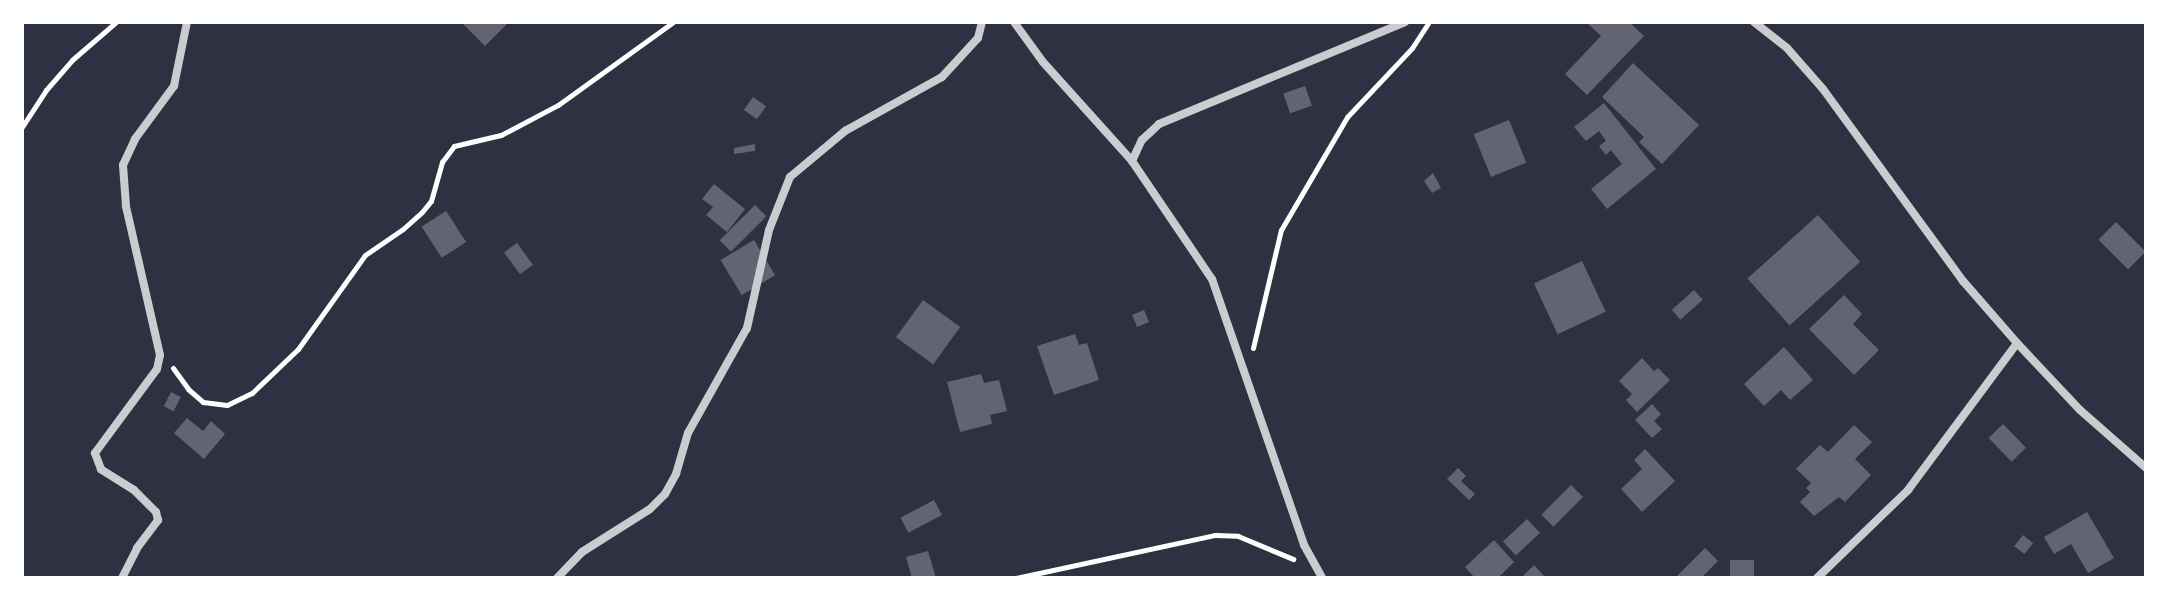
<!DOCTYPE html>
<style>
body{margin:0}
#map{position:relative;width:2168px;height:600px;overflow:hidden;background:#2d3142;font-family:Lato,sans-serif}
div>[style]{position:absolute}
.building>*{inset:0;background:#626471;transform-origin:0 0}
.path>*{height:5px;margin:-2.5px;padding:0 2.5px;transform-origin:2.5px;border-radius:2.5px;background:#fff}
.minor>*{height:8px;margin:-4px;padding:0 4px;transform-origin:4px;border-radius:4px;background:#caccd0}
span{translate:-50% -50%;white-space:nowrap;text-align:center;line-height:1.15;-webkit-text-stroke:7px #fff;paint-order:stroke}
.frame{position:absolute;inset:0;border:24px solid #fff;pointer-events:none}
</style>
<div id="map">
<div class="building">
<i style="clip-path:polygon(461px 22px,505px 22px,507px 24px,485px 46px)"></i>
<i style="clip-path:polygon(1586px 22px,1629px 22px,1644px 36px,1587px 95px,1565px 74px,1601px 36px)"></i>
<i style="clip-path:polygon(1633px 63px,1699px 125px,1662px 164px,1639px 142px,1644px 137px,1602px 97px)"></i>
<i style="left:1305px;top:86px;width:21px;height:23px;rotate:71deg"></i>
<i style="left:753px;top:97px;width:16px;height:16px;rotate:35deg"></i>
<i style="clip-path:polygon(1604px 103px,1656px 169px,1607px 209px,1591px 189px,1622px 164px,1611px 150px,1606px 155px,1599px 146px,1606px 141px,1599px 131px,1586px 141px,1574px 127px)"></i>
<i style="left:1509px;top:120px;width:46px;height:38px;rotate:68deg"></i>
<i style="clip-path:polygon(755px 144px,755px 151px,734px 154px,734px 148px)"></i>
<i style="clip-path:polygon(1433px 173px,1441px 188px,1432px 193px,1424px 181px)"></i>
<i style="clip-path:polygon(714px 184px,745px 209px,727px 232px,706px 215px,713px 207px,702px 199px)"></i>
<i style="left:755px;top:205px;width:16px;height:50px;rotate:45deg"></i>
<i style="left:446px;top:211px;width:37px;height:29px;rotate:57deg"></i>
<i style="left:1818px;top:215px;width:63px;height:95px;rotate:48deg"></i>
<i style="left:2116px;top:222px;width:42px;height:25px;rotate:45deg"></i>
<i style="left:754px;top:240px;width:41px;height:39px;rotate:59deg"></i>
<i style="left:517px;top:243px;width:27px;height:16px;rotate:54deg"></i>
<i style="left:1582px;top:261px;width:56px;height:53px;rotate:65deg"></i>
<i style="left:1694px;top:290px;width:13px;height:30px;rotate:48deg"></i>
<i style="clip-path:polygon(1844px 295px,1862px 314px,1853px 324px,1879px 350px,1854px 375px,1809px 329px)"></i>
<i style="left:923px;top:300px;width:46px;height:46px;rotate:36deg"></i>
<i style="left:1144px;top:310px;width:13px;height:13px;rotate:67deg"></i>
<i style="clip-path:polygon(1075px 334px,1079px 345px,1087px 343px,1099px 380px,1054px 395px,1037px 346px)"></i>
<i style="clip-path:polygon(1784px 347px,1813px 380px,1790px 400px,1781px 390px,1764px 406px,1744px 384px)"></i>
<i style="clip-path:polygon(1642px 358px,1654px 371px,1658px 368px,1670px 380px,1637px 412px,1626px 400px,1632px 394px,1619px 381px)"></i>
<i style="clip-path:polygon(981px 374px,984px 383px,999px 380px,1007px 411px,990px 415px,992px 424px,960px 432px,947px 382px)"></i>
<i style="left:171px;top:392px;width:11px;height:16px;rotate:27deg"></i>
<i style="clip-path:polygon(1652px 404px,1661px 414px,1654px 421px,1662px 429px,1652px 438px,1635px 420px)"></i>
<i style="clip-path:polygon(187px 418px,203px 431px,211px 421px,225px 434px,204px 459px,174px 433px)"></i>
<i style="left:2003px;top:424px;width:33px;height:20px;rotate:46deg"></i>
<i style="clip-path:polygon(1854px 425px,1872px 442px,1855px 459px,1871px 475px,1845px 502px,1839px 497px,1814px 516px,1800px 502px,1810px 492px,1806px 488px,1811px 483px,1796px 469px,1820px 445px,1828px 452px)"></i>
<i style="clip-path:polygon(1645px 449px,1675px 481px,1642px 512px,1621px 489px,1642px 469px,1634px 460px)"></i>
<i style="clip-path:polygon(1458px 468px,1466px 476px,1461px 481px,1475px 494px,1469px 500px,1447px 479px)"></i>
<i style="left:1571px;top:485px;width:17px;height:42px;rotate:45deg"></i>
<i style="left:934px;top:500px;width:17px;height:38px;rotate:62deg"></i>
<i style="clip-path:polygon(2087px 512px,2114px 558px,2088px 573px,2071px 544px,2054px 554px,2044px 537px)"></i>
<i style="left:1527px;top:519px;width:19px;height:33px;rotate:47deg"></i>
<i style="left:2023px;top:535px;width:13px;height:14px;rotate:39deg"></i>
<i style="clip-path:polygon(1494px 540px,1514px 562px,1498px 578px,1475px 578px,1465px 567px)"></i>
<i style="clip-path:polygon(1705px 548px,1718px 561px,1701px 578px,1675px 578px)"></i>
<i style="clip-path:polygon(928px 551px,936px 578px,912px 578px,906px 557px)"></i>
<i style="left:1730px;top:560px;width:24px;height:18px"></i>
<i style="clip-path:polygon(1534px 565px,1546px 578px,1521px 578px)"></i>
</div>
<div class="path">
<i style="left:22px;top:127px;width:44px;rotate:-57deg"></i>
<i style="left:46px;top:90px;width:40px;rotate:-49deg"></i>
<i style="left:72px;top:60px;width:58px;rotate:-40.8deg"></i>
<i style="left:1253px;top:348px;width:121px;rotate:-76.7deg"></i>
<i style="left:1281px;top:230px;width:131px;rotate:-59.7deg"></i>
<i style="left:1347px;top:117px;width:95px;rotate:-46.7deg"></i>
<i style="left:1412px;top:48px;width:31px;rotate:-57deg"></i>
<i style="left:173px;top:368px;width:26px;rotate:54deg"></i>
<i style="left:188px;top:389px;width:20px;rotate:41deg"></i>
<i style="left:203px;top:402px;width:24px;rotate:7deg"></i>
<i style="left:227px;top:405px;width:28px;rotate:-26deg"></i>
<i style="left:252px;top:393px;width:64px;rotate:-43.7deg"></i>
<i style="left:298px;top:349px;width:115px;rotate:-54.5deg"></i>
<i style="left:365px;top:255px;width:46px;rotate:-34.4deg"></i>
<i style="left:403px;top:229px;width:25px;rotate:-42deg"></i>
<i style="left:422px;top:212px;width:14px;rotate:-51deg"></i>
<i style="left:431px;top:201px;width:41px;rotate:-74.2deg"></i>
<i style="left:442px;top:162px;width:20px;rotate:-53deg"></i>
<i style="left:454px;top:146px;width:48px;rotate:-13.2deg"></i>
<i style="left:501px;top:135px;width:64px;rotate:-27.8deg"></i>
<i style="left:558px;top:105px;width:142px;rotate:-35.8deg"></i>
<i style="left:1016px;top:578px;width:204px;rotate:-12.2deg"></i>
<i style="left:1215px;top:535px;width:23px;rotate:2deg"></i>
<i style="left:1238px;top:536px;width:60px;rotate:22.7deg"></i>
</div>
<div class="minor">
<i style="left:1014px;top:22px;width:49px;rotate:54.1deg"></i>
<i style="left:1043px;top:62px;width:133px;rotate:48deg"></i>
<i style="left:1132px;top:161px;width:143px;rotate:55.9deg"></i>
<i style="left:1212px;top:279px;width:281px;rotate:70.9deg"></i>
<i style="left:1304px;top:545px;width:38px;rotate:61deg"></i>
<i style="left:1754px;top:22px;width:42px;rotate:38.2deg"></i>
<i style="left:1787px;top:48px;width:55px;rotate:48.7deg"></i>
<i style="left:1823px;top:89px;width:238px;rotate:53.9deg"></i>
<i style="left:1963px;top:281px;width:82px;rotate:48.9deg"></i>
<i style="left:2017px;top:343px;width:92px;rotate:46.8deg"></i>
<i style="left:2080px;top:410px;width:88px;rotate:41.3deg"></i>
<i style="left:1132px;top:161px;width:23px;rotate:-65deg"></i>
<i style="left:1142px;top:140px;width:23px;rotate:-43deg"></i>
<i style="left:1159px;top:124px;width:266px;rotate:-22.5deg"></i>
<i style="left:122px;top:578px;width:34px;rotate:-63deg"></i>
<i style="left:137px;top:548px;width:35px;rotate:-53deg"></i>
<i style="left:158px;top:520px;width:8px;rotate:-104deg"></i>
<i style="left:156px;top:512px;width:31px;rotate:-135deg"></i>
<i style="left:134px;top:490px;width:39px;rotate:-148deg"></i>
<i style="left:101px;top:469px;width:17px;rotate:-111deg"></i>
<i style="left:95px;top:453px;width:104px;rotate:-53.6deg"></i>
<i style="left:157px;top:369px;width:14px;rotate:-78deg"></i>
<i style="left:160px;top:355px;width:153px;rotate:-102.9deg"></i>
<i style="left:126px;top:206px;width:41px;rotate:-94.2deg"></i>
<i style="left:123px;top:165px;width:29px;rotate:-65deg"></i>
<i style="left:135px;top:139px;width:66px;rotate:-53.7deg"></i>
<i style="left:174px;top:86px;width:65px;rotate:-78.5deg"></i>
<i style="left:557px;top:578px;width:36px;rotate:-46deg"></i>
<i style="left:582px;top:552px;width:80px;rotate:-32.3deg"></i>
<i style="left:650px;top:509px;width:21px;rotate:-45deg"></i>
<i style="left:665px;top:494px;width:23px;rotate:-61deg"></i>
<i style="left:676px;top:474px;width:43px;rotate:-73.7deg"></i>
<i style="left:688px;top:433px;width:120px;rotate:-60.7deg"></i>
<i style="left:747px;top:328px;width:100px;rotate:-77.3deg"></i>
<i style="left:769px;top:230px;width:57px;rotate:-68.4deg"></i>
<i style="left:790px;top:177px;width:72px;rotate:-39.9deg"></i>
<i style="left:845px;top:131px;width:111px;rotate:-29.1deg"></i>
<i style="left:942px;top:77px;width:53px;rotate:-47.3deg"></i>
<i style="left:978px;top:38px;width:16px;rotate:-76deg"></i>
<i style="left:1817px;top:578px;width:127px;rotate:-44deg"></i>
<i style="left:1908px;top:490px;width:183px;rotate:-53.4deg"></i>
</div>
<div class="frame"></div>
</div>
